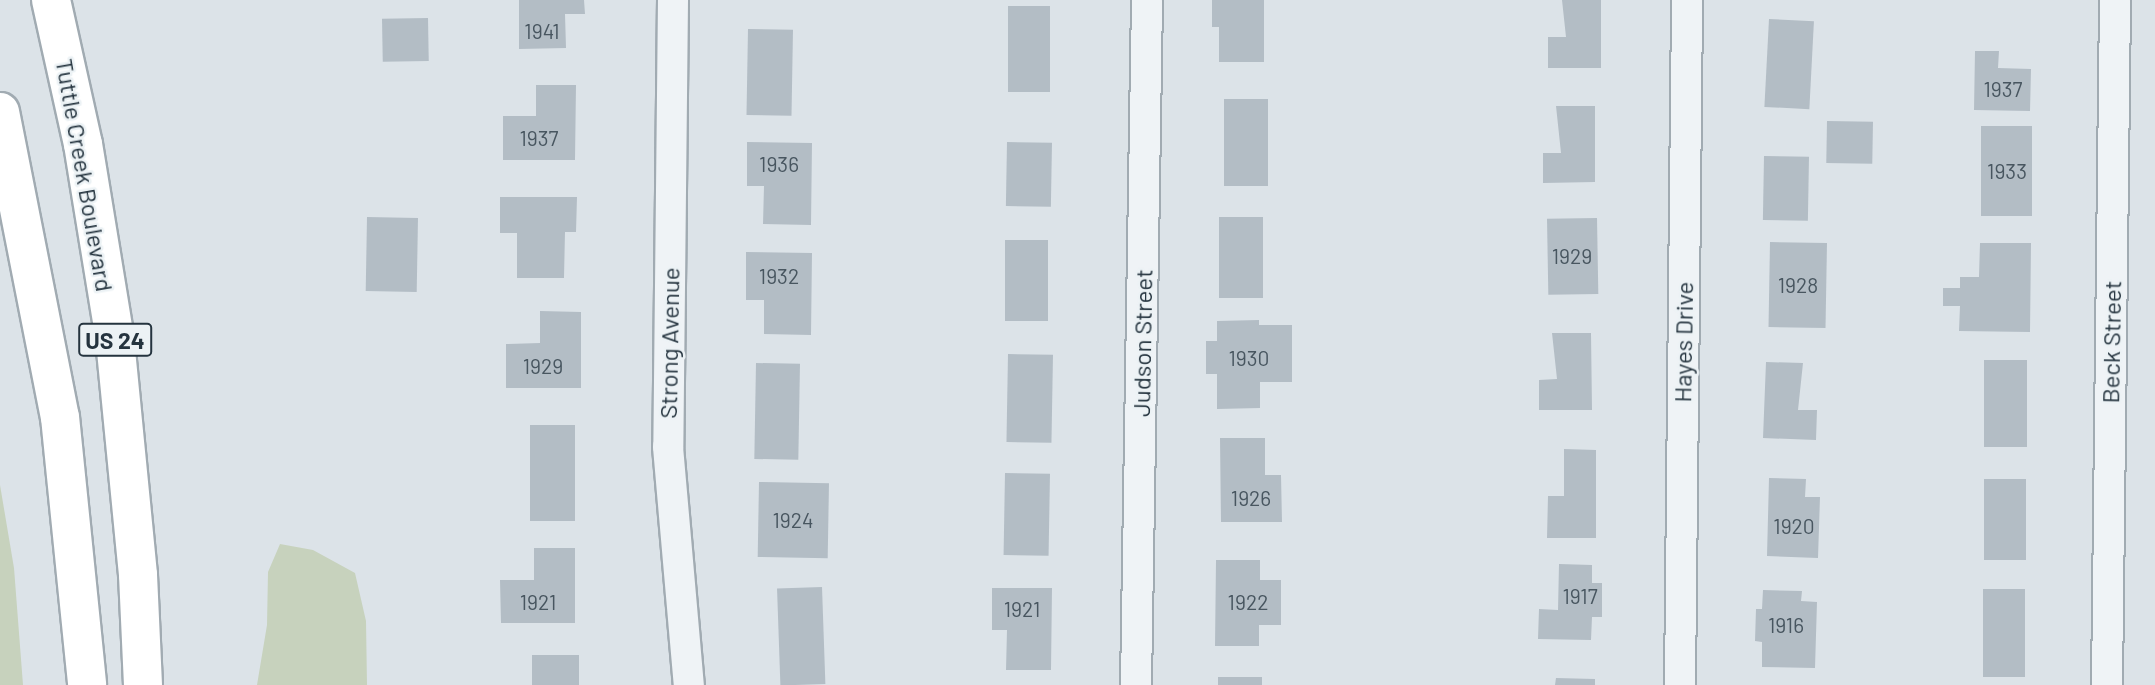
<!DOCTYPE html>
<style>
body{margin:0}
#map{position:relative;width:2155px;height:685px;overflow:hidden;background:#dce3e8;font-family:Barlow,sans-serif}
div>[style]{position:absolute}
.green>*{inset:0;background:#c7d2bd}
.building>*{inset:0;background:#b3bdc5;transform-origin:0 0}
.roads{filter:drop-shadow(2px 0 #a1abb2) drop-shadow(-2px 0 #a1abb2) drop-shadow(0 2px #a1abb2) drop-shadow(0 -2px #a1abb2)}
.minor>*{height:30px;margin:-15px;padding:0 15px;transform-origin:15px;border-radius:15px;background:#eff3f6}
.trunk>*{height:38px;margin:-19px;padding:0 19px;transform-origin:19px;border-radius:19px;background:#fff}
span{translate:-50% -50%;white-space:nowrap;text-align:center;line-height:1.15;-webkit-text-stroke:5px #ecf2f5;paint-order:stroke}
.number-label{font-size:21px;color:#485660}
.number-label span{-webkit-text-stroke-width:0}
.shield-label span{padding:2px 5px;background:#ecf2f5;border:2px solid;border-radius:5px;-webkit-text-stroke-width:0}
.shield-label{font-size:23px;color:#25343f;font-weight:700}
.street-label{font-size:24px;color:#25343f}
</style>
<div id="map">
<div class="green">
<i style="clip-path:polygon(0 485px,14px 568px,23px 685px,0 685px)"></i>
<i style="clip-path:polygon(280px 544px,313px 550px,355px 573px,366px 621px,367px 685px,257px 685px,267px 625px,268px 572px)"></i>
</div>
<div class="building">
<i style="clip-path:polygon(519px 0,584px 0,585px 14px,565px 14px,566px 48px,519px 49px)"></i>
<i style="clip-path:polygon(1212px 0,1264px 0,1264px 62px,1219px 62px,1219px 27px,1212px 27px)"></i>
<i style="clip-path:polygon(1562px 0,1601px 0,1601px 68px,1548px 68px,1548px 37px,1566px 37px)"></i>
<i style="left:1008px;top:6px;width:42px;height:86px"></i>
<i style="left:428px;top:18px;width:43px;height:46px;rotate:89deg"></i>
<i style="left:1769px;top:19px;width:45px;height:88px;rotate:3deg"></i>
<i style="left:748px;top:29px;width:45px;height:86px;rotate:1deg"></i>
<i style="clip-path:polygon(1975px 51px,1999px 51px,1998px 68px,2031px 69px,2030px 111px,1974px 110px)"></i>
<i style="clip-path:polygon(536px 85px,576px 85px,575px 160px,503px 160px,503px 116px,536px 116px)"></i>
<i style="left:1224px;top:99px;width:44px;height:87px"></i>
<i style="clip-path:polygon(1556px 106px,1595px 106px,1595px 182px,1543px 183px,1543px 153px,1561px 153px)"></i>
<i style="left:1827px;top:121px;width:46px;height:42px;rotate:1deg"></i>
<i style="left:1981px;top:126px;width:51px;height:90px"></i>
<i style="clip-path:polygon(747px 142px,812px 143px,811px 225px,763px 224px,764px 186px,747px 186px)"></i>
<i style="left:1007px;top:142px;width:45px;height:64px;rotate:1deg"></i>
<i style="left:1764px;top:156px;width:45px;height:64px;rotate:1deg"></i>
<i style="clip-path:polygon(500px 197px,577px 197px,576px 232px,565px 232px,564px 278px,517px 278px,517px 233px,500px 233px)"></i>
<i style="left:367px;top:217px;width:51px;height:74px;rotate:1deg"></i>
<i style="left:1219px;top:217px;width:44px;height:81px"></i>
<i style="left:1597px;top:218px;width:76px;height:50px;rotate:89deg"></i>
<i style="left:1005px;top:240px;width:43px;height:81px"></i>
<i style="left:1770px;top:242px;width:57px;height:85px;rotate:1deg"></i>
<i style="clip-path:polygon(1980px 243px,2031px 243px,2030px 332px,1959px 331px,1960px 306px,1943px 306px,1943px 288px,1960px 288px,1960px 277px,1979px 277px)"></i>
<i style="clip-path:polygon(746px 252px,812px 253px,811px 335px,764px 334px,764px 300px,746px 300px)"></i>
<i style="clip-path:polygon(540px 311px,581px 312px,581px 388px,506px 388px,506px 344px,540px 343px)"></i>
<i style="clip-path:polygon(1259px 320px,1259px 325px,1292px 325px,1292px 382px,1260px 382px,1260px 408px,1217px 409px,1217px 374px,1206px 374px,1206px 341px,1217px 341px,1217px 321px)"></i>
<i style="clip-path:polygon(1552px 333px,1591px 333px,1592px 410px,1539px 410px,1539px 380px,1557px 379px)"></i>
<i style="left:1008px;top:354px;width:45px;height:88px;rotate:1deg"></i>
<i style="left:1984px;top:360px;width:43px;height:87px"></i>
<i style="clip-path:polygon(1766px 362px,1803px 363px,1798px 410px,1817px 410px,1816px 440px,1763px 438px)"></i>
<i style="left:756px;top:363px;width:44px;height:96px;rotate:1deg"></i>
<i style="left:530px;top:425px;width:45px;height:96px"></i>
<i style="clip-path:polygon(1220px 438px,1265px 438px,1265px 475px,1281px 475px,1282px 522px,1221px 522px)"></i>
<i style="clip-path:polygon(1564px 449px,1596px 450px,1596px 538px,1547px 538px,1548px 496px,1564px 496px)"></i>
<i style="left:1005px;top:473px;width:45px;height:82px;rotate:1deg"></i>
<i style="clip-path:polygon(1769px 478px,1806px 479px,1805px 497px,1820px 497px,1818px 558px,1767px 556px)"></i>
<i style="left:1984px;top:479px;width:42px;height:81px"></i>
<i style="left:759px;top:482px;width:70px;height:75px;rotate:1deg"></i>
<i style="clip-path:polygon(534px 548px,575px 548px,575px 623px,501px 623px,500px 580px,534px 580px)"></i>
<i style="clip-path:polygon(1216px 560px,1260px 560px,1260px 580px,1281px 580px,1281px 625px,1259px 625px,1259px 646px,1215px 646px)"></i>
<i style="clip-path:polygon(1559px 564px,1592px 565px,1592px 583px,1602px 583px,1602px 617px,1592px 617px,1591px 640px,1538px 639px,1539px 609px,1558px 610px)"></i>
<i style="left:822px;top:587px;width:97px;height:45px;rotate:88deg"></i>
<i style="clip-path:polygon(992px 588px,1052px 588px,1051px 670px,1006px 670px,1007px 630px,992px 630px)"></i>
<i style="left:1983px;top:589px;width:42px;height:88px"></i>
<i style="clip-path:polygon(1763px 590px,1802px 591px,1801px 601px,1817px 602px,1815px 668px,1762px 667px,1762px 642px,1755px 641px,1756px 609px,1762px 609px)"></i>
<i style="left:532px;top:655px;width:47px;height:30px"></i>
<i style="left:1218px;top:677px;width:44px;height:8px"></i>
<i style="clip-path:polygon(1556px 678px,1595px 679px,1595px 685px,1555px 685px)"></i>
</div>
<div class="roads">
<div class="minor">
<i style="left:673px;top:0;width:447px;rotate:90.6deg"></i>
<i style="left:668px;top:447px;width:239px;rotate:85deg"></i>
<i style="left:1136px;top:685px;width:685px;rotate:-89.08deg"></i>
<i style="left:1680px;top:685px;width:685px;rotate:-89.41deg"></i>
<i style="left:2107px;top:685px;width:685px;rotate:-89.33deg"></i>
</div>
<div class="trunk">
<i style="left:51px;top:0;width:148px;rotate:77.5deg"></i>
<i style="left:83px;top:144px;width:199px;rotate:80.7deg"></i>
<i style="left:115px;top:340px;width:236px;rotate:84.4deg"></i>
<i style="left:138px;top:575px;width:110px;rotate:87.4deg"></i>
<i style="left:0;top:112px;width:311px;rotate:78.9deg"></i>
<i style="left:60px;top:417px;width:269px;rotate:84.2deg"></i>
</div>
</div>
<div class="number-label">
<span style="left:542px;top:31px">1941</span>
<span style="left:2003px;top:89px">1937</span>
<span style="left:539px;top:138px">1937</span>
<span style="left:779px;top:164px">1936</span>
<span style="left:2007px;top:171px">1933</span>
<span style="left:1572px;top:256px">1929</span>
<span style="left:779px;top:276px">1932</span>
<span style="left:1798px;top:285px">1928</span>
<span style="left:1249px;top:358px">1930</span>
<span style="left:543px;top:366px">1929</span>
<span style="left:1251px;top:498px">1926</span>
<span style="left:793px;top:520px">1924</span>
<span style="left:1794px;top:526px">1920</span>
<span style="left:1580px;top:596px">1917</span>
<span style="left:538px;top:602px">1921</span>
<span style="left:1248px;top:602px">1922</span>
<span style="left:1022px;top:609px">1921</span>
<span style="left:1786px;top:625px">1916</span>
</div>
<div class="shield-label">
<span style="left:115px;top:340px">US 24</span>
</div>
<div class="street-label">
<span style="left:85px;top:175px;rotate:80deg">Tuttle Creek Boulevard</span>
<span style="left:1683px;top:342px;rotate:-89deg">Hayes Drive</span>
<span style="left:2111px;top:342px;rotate:-89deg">Beck Street</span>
<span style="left:669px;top:343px;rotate:-89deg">Strong Avenue</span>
<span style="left:1142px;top:343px;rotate:-89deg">Judson Street</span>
</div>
</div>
